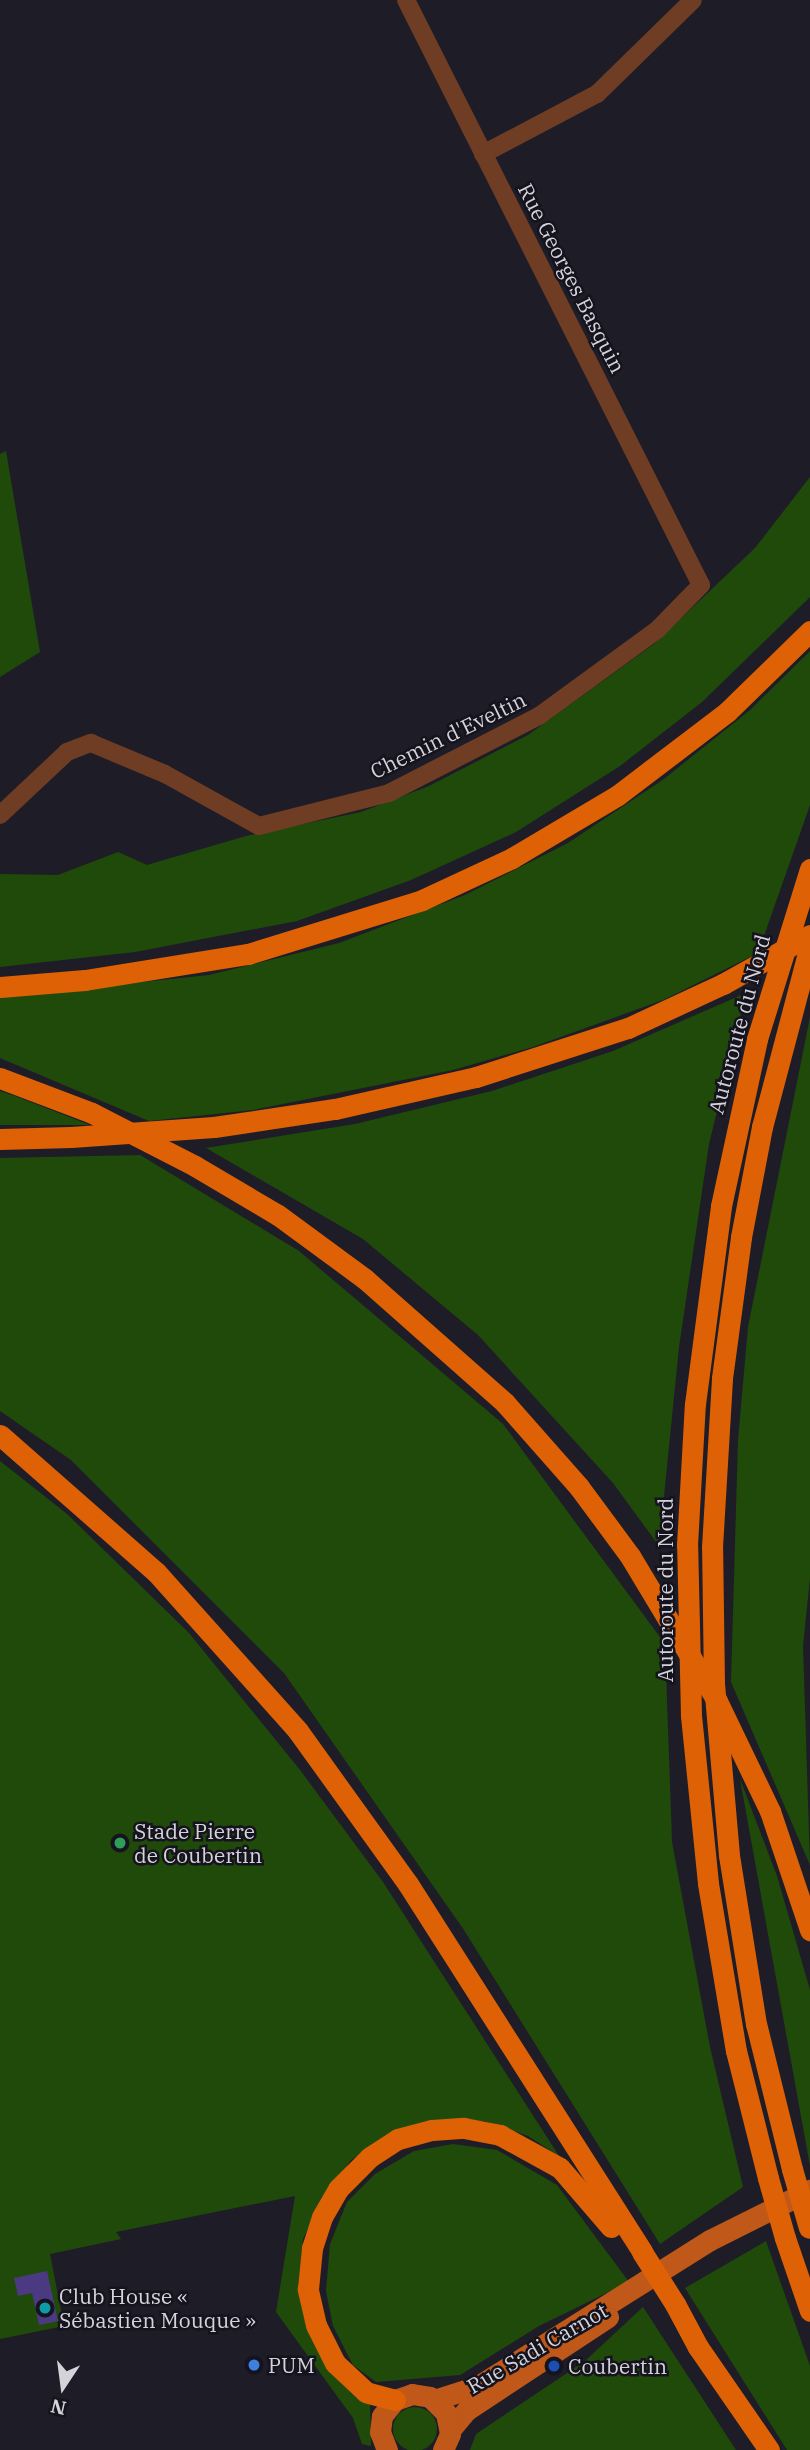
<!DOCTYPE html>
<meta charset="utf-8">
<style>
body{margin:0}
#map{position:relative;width:810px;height:2450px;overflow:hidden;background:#1e1d27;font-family:"IBM Plex Serif",serif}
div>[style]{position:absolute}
.green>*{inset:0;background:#204a0a}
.round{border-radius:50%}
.building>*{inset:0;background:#4b3982}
.minor>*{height:18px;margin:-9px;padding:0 9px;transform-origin:9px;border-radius:9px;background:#6f3d24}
.major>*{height:21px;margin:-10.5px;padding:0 10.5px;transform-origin:10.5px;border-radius:10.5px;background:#bf5818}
.highway>*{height:21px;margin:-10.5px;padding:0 10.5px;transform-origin:10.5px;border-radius:10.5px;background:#df6105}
.highway-bridge>*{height:21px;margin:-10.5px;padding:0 10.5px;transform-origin:10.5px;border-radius:10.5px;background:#df6105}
.dots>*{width:19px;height:19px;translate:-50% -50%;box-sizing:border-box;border:4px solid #15131d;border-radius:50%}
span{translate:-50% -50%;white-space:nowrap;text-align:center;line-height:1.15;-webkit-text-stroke:5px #15131d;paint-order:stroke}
.street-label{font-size:21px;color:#d4d3da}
.poi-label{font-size:21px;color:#d4d3da}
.left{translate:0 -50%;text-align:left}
.north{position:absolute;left:28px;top:2352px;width:70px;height:70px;-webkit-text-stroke:5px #15131d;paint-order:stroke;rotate:193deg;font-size:19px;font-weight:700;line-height:28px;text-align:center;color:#d4d3da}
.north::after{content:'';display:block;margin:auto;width:24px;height:32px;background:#d4d3da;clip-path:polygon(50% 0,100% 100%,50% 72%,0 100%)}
</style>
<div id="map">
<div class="green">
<i style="clip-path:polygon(6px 451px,40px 652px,0 677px,0 454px)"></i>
<i style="clip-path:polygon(810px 477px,810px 597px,702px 702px,620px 766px,516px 832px,411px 880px,297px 921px,135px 952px,0 967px,0 874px,58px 875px,118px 852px,147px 865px,246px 836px,361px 812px,429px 786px,528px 735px,654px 644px,755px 548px)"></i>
<i style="clip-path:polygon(810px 651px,810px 805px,758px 953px,663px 1000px,533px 1047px,453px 1070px,253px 1110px,149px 1121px,0 1058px,0 997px,209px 975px,339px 943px,465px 895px,568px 843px,664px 779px,750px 710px)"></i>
<i style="clip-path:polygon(746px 993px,709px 1144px,679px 1347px,659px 1546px,613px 1483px,478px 1335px,363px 1239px,206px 1148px,355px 1124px,492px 1091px,613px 1051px)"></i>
<i style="clip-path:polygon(810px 1017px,810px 1578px,803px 1646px,810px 1865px,731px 1682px,738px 1440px,748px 1327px)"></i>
<i style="clip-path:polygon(0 1091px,15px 1096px,90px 1125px,0 1125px)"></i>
<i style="clip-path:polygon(140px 1155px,299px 1251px,503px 1424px,665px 1644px,672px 1842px,710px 2047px,743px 2187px,660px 2244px,464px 1930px,284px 1673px,71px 1460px,0 1411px,0 1158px)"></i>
<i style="clip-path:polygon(0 1461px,67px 1514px,189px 1633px,300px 1770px,383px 1882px,559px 2156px,528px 2136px,484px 2121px,431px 2121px,393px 2133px,351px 2160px,319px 2205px,303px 2239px,300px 2282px,370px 2403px,371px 2446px,362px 2444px,353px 2418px,276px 2312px,295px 2196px,116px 2232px,121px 2239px,50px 2254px,64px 2326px,0 2339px)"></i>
<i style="clip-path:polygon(740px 1779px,777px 1876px,810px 1990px,810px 2166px)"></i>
<i style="clip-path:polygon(453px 2144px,497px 2150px,557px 2185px,629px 2282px,539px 2326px,460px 2375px,376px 2382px,353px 2365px,333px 2326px,326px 2291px,330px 2244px,347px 2202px,375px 2174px,414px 2151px)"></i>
<i style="clip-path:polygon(766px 2241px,810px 2366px,810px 2450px,787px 2450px,685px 2288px)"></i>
<i style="clip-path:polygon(643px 2307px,736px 2450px,470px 2450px,476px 2434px,585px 2361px)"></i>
<i class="round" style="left:393px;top:2407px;width:44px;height:44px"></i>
</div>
<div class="building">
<i style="clip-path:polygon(47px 2271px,58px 2321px,39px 2325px,32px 2293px,18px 2296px,14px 2278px)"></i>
</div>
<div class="minor">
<i style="left:483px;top:154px;width:129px;rotate:-27.8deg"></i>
<i style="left:597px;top:94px;width:134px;rotate:-44.4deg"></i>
<i style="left:0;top:815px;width:92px;rotate:-43.2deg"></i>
<i style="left:67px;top:752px;width:26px;rotate:-21deg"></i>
<i style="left:91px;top:743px;width:80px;rotate:22.7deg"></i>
<i style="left:165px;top:774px;width:107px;rotate:29deg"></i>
<i style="left:259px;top:826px;width:134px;rotate:-14.2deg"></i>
<i style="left:389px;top:793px;width:169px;rotate:-27.2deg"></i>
<i style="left:539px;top:716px;width:146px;rotate:-36.1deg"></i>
<i style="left:657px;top:630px;width:63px;rotate:-45.6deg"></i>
<i style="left:701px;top:585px;width:655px;rotate:-116.76deg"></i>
</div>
<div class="major">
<i style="left:434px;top:2400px;width:46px;rotate:-17.7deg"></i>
<i style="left:478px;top:2386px;width:274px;rotate:-32.2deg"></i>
<i style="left:710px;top:2240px;width:112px;rotate:-26.6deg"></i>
<i style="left:450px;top:2430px;width:26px;rotate:-50deg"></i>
<i style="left:467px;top:2410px;width:169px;rotate:-33.4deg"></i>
<i style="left:387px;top:2450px;width:19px;rotate:-111deg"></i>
<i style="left:380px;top:2432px;width:16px;rotate:-83deg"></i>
<i style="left:382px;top:2416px;width:21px;rotate:-51deg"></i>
<i style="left:395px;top:2400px;width:18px;rotate:-19deg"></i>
<i style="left:412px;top:2394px;width:18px;rotate:9deg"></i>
<i style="left:430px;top:2397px;width:23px;rotate:45deg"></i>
<i style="left:446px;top:2413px;width:21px;rotate:79deg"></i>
<i style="left:450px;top:2434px;width:17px;rotate:114deg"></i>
</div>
<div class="highway">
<i style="left:0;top:987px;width:85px;rotate:-4.7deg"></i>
<i style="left:85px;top:980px;width:165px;rotate:-9.1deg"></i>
<i style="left:248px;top:954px;width:182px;rotate:-17.2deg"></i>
<i style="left:422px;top:900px;width:99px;rotate:-25deg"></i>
<i style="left:512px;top:858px;width:123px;rotate:-30.7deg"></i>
<i style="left:618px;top:795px;width:137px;rotate:-37.3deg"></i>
<i style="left:727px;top:712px;width:116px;rotate:-44.3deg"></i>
<i style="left:0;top:1078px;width:98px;rotate:20.8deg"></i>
<i style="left:92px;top:1113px;width:116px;rotate:27.2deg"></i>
<i style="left:195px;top:1166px;width:96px;rotate:30.6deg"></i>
<i style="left:278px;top:1215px;width:108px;rotate:36.3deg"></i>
<i style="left:365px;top:1279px;width:187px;rotate:41.5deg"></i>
<i style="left:505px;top:1403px;width:112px;rotate:48.6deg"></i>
<i style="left:579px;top:1487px;width:86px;rotate:53.5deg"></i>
<i style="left:214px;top:1127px;width:122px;rotate:-8.5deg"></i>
<i style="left:335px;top:1109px;width:145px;rotate:-12.8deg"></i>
<i style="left:476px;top:1077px;width:160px;rotate:-17.9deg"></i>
<i style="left:628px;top:1028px;width:105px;rotate:-24.9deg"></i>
<i style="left:0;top:1139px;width:71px;rotate:-1.6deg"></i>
<i style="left:0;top:1435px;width:208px;rotate:41.3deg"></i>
<i style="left:156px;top:1572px;width:213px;rotate:48.2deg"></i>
<i style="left:298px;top:1731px;width:188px;rotate:54.3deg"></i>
<i style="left:408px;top:1884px;width:436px;rotate:57.5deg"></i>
<i style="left:770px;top:1811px;width:126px;rotate:71.4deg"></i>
<i style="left:792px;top:2169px;width:149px;rotate:-103.9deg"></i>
<i style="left:756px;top:2024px;width:171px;rotate:-99.1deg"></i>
<i style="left:729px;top:1855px;width:172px;rotate:-95deg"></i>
<i style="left:714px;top:1684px;width:137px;rotate:-90.8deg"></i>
<i style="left:712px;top:1547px;width:169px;rotate:-86.6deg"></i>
<i style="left:722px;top:1378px;width:142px;rotate:-82.3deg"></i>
<i style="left:741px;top:1237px;width:112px;rotate:-79.2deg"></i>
<i style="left:762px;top:1127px;width:188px;rotate:-75.2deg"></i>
<i style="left:768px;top:2178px;width:131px;rotate:-104.1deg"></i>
<i style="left:736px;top:2051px;width:170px;rotate:-99.5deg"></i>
<i style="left:708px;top:1883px;width:169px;rotate:-95.8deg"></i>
<i style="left:691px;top:1715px;width:170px;rotate:-91.3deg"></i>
<i style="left:687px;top:1545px;width:141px;rotate:-86.8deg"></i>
<i style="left:695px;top:1404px;width:200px;rotate:-82.5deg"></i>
<i style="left:721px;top:1206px;width:171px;rotate:-77.8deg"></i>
<i style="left:757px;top:1039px;width:178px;rotate:-72.7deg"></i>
<i style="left:785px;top:2238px;width:77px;rotate:71.1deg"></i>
<i style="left:675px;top:2304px;width:49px;rotate:61.9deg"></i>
<i style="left:698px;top:2347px;width:125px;rotate:55.4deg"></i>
<i style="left:395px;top:2400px;width:30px;rotate:-165deg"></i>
<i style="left:366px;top:2392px;width:42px;rotate:-136.9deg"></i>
<i style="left:335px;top:2363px;width:42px;rotate:-116.6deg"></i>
<i style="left:316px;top:2325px;width:37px;rotate:-103deg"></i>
<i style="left:308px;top:2289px;width:41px;rotate:-84.4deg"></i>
<i style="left:312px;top:2248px;width:33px;rotate:-72deg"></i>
<i style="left:322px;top:2217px;width:32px;rotate:-60deg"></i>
<i style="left:338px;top:2189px;width:45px;rotate:-45deg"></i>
<i style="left:370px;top:2157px;width:33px;rotate:-33deg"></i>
<i style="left:398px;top:2139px;width:35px;rotate:-15deg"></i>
<i style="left:432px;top:2130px;width:32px;rotate:-4deg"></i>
<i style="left:464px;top:2128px;width:37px;rotate:11deg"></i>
<i style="left:500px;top:2135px;width:68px;rotate:28.8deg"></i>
<i style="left:560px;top:2168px;width:78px;rotate:49.2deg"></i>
</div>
<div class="highway-bridge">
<i style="left:723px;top:984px;width:100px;rotate:-29.4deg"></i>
<i style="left:71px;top:1137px;width:143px;rotate:-4deg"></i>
<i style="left:630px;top:1556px;width:169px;rotate:59deg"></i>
<i style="left:717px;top:1701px;width:122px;rotate:64.3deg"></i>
<i style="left:792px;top:2169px;width:61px;rotate:73.9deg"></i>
<i style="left:768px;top:2178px;width:62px;rotate:74.2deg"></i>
<i style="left:642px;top:2252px;width:62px;rotate:57.6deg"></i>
</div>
<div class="dots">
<i style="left:120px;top:1843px;background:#2e9e5b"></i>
<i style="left:45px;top:2308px;background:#0f9aa8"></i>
<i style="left:254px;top:2365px;background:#3f7fe0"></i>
<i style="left:554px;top:2366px;background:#1a4fb4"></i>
</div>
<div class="street-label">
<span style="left:572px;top:278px;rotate:63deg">Rue Georges Basquin</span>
<span style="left:448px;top:735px;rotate:-26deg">Chemin d'Eveltin</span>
<span style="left:739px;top:1024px;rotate:-75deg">Autoroute du Nord</span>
<span style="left:665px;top:1590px;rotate:-90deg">Autoroute du Nord</span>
<span style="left:537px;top:2348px;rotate:-30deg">Rue Sadi Carnot</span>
</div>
<div class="poi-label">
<span class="left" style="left:134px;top:1843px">Stade Pierre<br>de Coubertin</span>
<span class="left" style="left:59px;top:2308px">Club House «<br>Sébastien Mouque »</span>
<span class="left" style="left:268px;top:2365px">PUM</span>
<span class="left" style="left:568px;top:2366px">Coubertin</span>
</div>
<div class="north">N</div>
</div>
